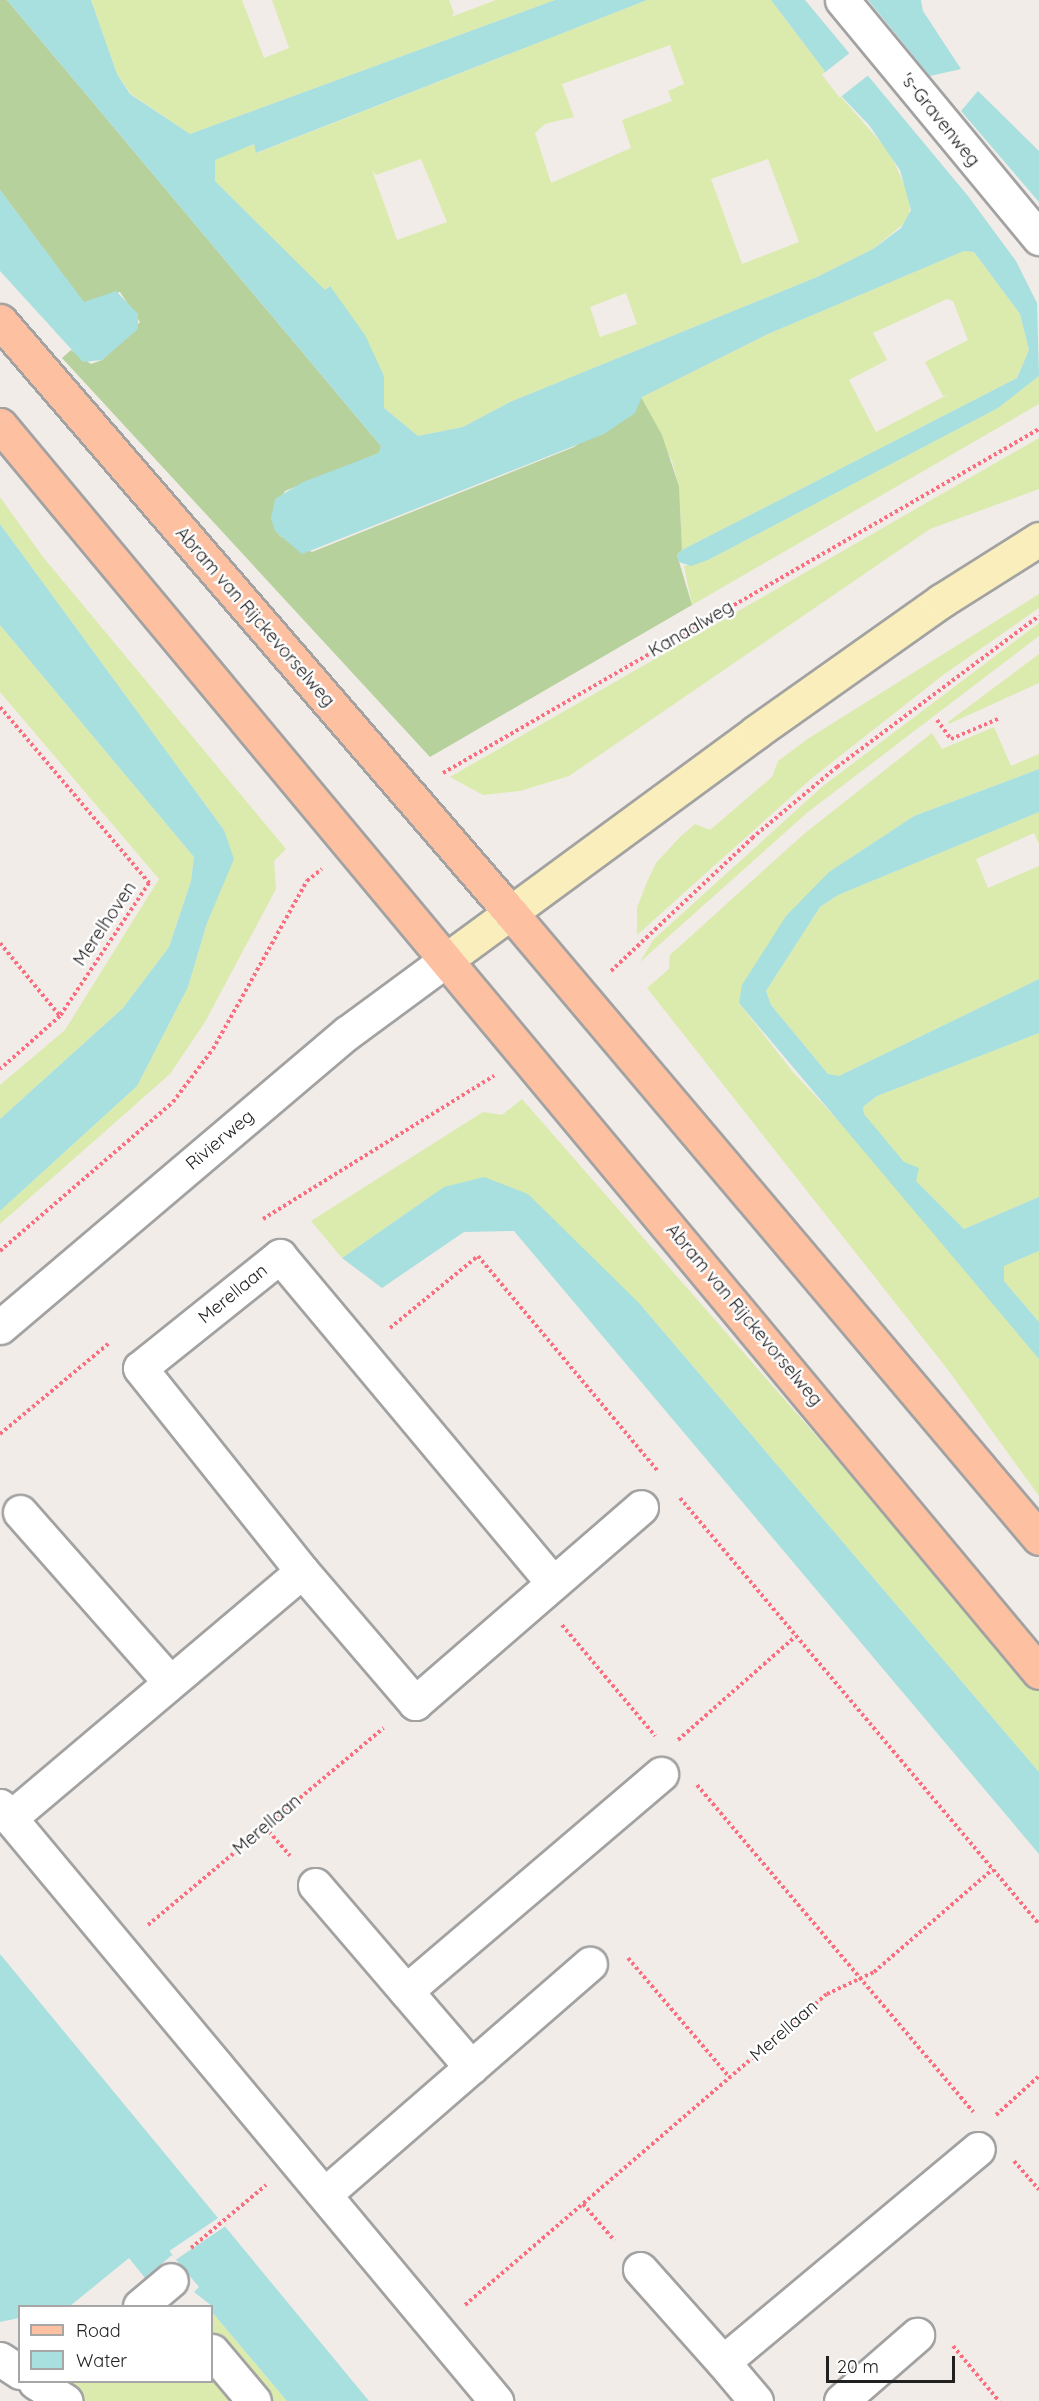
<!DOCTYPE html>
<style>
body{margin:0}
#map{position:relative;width:1039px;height:2401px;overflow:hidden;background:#f1ece7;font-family:Quicksand,sans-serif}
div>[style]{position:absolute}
.grass>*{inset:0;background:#daebad}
.forest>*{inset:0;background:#b7d19c}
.water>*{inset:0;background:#a8dfdf}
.pier>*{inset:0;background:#f1ece7;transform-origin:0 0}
.path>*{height:4px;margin-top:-2px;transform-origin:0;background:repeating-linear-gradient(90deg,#fb6e7f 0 3px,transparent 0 6px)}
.roads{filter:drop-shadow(2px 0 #a2a2a2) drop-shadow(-2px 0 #a2a2a2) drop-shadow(0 2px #a2a2a2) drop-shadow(0 -2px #a2a2a2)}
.pedestrian>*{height:33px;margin:-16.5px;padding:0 16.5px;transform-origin:16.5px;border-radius:16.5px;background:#fff}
.minor>*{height:33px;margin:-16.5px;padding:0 16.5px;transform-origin:16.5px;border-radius:16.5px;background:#fff}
.tertiary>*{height:33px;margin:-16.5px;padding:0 16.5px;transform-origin:16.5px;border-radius:16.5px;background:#fff}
.secondary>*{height:33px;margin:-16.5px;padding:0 16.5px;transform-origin:16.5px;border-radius:16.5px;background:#faefbc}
.primary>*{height:33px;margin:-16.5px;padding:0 16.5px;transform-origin:16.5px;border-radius:16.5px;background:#fdc0a1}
span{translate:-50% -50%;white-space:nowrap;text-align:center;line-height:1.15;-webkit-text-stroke:5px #fff;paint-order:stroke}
.street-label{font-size:18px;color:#212121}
.legend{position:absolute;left:18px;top:2305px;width:195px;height:78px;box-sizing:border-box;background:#fff;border:2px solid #a6a6a6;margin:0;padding:8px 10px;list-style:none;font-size:18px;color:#212121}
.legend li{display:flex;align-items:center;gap:12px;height:30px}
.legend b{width:30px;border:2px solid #a6a6a6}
.scale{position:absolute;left:826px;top:2356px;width:129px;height:27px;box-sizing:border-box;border:3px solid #212121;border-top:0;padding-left:8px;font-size:18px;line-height:21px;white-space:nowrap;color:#212121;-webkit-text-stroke:4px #fff;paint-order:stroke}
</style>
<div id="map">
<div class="grass">
<i style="clip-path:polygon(91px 0,242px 0,264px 58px,289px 48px,272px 0,449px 0,454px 13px,451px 17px,496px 0,555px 0,190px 134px,131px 94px,117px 74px)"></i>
<i style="clip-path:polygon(evenodd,647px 0,771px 0,824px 70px,827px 81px,890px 153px,911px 200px,908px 220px,873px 249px,817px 277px,510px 402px,463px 427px,418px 436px,384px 408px,384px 376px,329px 286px,325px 291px,215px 181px,215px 159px,254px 144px,257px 153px,647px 0,670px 45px,684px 84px,668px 91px,672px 101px,622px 120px,631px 148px,551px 183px,535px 133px,545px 124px,574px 117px,562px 84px,670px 45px,647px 0,421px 159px,447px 222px,397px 240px,372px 170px,376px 175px,421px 159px,647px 0,768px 159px,799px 242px,742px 264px,711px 179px,768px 159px,647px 0,626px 293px,637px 324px,600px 337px,590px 307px,626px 293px)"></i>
<i style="clip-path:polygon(evenodd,964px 251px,974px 252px,1020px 314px,1029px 350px,1017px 378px,682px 550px,679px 486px,672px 461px,641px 397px,768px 334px,964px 251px,947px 299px,953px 301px,968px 340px,925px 362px,943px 396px,949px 394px,876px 432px,849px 380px,887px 360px,873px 333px,947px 299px)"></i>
<i style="clip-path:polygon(1039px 376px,1039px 404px,692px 605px,684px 566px,708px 560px,998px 408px)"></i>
<i style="clip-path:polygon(1039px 438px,1039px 489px,930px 529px,569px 776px,520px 791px,483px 795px,450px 777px)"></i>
<i style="clip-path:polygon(0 497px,43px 557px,286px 849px,274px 861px,276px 889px,205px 1022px,170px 1074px,0 1224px,0 1211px,137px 1086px,188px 987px,207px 923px,224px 830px,0 524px)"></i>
<i style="clip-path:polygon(1039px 594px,1039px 608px,943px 675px,812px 778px,637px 935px,637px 908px,646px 884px,656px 863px,681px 836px,695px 824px,710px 830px,772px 777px,778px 761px,809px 738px)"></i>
<i style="clip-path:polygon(1039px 623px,1039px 636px,808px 812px,640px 962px,653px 940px,823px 786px)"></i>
<i style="clip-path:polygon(0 625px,194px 857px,191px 881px,169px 947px,123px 1008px,0 1119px,0 1085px,65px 1030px,159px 879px,0 692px)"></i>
<i style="clip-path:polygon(1039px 654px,1039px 683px,949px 724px,948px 722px)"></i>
<i style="clip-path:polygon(994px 727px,1011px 766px,1039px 754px,1039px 769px,914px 816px,829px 872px,739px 1003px,792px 1071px,861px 1145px,1039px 1359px,1039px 1496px,948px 1370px,647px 988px,669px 969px,670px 955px,805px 833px,932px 733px,942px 749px)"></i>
<i style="clip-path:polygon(1039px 812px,1039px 844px,1034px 833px,976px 859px,988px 888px,1039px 866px,1039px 979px,839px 1076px,828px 1074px,771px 1005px,766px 991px,820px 907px,838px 895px)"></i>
<i style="clip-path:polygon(1039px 1033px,1039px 1197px,964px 1229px,916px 1181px,864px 1114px,863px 1107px,877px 1096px)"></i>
<i style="clip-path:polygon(522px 1099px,1039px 1691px,1039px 1772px,639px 1303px,444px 1187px,342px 1258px,311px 1221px,483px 1112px,502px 1115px)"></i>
<i style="clip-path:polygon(1039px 1251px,1039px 1322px,1004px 1281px,1004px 1266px)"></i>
<i style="clip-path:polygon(212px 2312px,287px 2401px,267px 2401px,212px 2335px)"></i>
<i style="clip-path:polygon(212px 2366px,241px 2401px,77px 2401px,48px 2382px,212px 2382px)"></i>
</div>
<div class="forest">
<i style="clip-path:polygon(0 0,7px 0,381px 446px,379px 453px,285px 491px,271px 518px,280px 536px,312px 552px,574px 447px,641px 397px,662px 435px,679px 486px,682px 550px,677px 555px,692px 605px,430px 757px,62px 358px,71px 350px,91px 364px,102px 360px,140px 322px,120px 292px,84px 303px,0 190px)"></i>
</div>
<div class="water">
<i style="clip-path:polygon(7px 0,91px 0,117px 74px,130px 94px,190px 134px,555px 0,647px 0,256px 153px,254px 144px,215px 160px,215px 181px,325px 290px,330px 286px,365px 335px,384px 376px,384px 408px,418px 436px,463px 427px,510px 402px,817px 277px,873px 249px,901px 228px,911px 210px,900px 170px,869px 125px,827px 81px,824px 70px,771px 0,805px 0,968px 196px,1016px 261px,1037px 303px,1039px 376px,998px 408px,708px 560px,691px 566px,679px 562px,677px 555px,682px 550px,1017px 378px,1029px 350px,1020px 314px,974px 252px,964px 251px,768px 334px,642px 397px,635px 413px,604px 434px,302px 554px,275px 531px,271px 518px,275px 499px,303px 482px,379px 453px,381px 446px)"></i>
<i style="clip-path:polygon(868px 0,921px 0,923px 11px,961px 69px,930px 76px)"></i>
<i style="clip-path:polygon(978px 91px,1039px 151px,1039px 202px,961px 111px)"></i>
<i style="clip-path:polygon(0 190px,84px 302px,116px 291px,138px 314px,138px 329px,102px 360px,83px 362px,0 271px)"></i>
<i style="clip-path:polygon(0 524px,224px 830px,234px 859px,207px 923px,188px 987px,137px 1086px,0 1211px,0 1119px,123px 1008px,169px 947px,191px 881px,194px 857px,0 625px)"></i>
<i style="clip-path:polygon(1039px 769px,1039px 812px,838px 895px,820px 907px,766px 991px,771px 1005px,828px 1074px,839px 1076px,1039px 979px,1039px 1033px,877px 1096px,863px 1107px,864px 1114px,904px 1162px,919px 1168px,916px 1181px,964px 1229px,1039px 1197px,1039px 1251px,1004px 1266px,1004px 1281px,1039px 1322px,1039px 1359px,739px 1003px,742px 985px,786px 916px,829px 872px,914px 816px)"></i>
<i style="clip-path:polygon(484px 1177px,528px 1194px,639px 1303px,1039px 1772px,1039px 1854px,514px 1231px,464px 1232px,382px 1288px,342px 1258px,444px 1187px)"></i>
<i style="clip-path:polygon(0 1954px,369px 2401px,287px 2401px,212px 2312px,212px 2306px,194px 2292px,199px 2287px,172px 2255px,145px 2278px,129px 2258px,70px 2306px,20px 2306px,19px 2318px,0 2322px)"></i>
</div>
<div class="pier">
<i style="left:851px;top:52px;width:29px;height:37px;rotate:52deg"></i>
<i style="left:221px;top:2216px;width:11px;height:62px;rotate:56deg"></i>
</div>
<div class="path">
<i style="left:0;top:707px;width:231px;rotate:49.7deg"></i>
<i style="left:149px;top:883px;width:160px;rotate:123.8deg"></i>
<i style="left:60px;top:1016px;width:80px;rotate:138.5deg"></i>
<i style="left:937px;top:720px;width:24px;rotate:54deg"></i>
<i style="left:951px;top:739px;width:51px;rotate:-23.1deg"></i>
<i style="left:443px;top:773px;width:688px;rotate:-29.99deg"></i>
<i style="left:0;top:943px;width:94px;rotate:50.6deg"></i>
<i style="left:611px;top:971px;width:194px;rotate:-43.3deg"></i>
<i style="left:752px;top:838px;width:111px;rotate:-39.9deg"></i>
<i style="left:837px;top:767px;width:252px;rotate:-36.8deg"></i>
<i style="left:263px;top:1219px;width:272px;rotate:-31.8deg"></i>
<i style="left:0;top:1251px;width:228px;rotate:-40.7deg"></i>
<i style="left:173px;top:1102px;width:66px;rotate:-53deg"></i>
<i style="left:213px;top:1049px;width:193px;rotate:-60.8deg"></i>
<i style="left:307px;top:881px;width:19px;rotate:-39deg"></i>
<i style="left:390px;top:1328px;width:114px;rotate:-39.3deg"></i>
<i style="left:478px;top:1256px;width:280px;rotate:50.1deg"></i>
<i style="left:0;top:1434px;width:141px;rotate:-39.8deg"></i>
<i style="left:680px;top:1498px;width:557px;rotate:49.88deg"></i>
<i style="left:562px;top:1625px;width:145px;rotate:50deg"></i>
<i style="left:678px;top:1740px;width:157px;rotate:-41.4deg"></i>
<i style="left:697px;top:1785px;width:428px;rotate:49.8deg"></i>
<i style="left:265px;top:1827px;width:38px;rotate:49deg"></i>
<i style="left:148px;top:1925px;width:307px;rotate:-39.9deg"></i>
<i style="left:628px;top:1958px;width:157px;rotate:49.6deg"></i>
<i style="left:996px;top:2115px;width:58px;rotate:-42.2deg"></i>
<i style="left:1014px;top:2161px;width:38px;rotate:49deg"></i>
<i style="left:583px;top:2204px;width:48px;rotate:49.3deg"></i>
<i style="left:191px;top:2248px;width:98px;rotate:-40deg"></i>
<i style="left:465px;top:2305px;width:477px;rotate:-40.7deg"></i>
<i style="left:827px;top:1994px;width:52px;rotate:-25.1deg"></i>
<i style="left:874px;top:1972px;width:157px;rotate:-40.9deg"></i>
<i style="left:953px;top:2346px;width:72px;rotate:50.1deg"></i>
</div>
<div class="roads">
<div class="pedestrian">
<i style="left:140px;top:2306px;width:40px;rotate:-40deg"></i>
<i style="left:212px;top:2351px;width:65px;rotate:50deg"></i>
<i style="left:0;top:2359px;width:24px;rotate:33deg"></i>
<i style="left:35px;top:2382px;width:36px;rotate:32deg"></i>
</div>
<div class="minor">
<i style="left:842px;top:0;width:309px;rotate:50.4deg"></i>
<i style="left:20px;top:1512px;width:224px;rotate:48.6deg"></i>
<i style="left:553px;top:1583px;width:426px;rotate:-129.9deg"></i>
<i style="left:280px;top:1256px;width:179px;rotate:141.3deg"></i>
<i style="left:140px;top:1368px;width:260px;rotate:51.4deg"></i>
<i style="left:302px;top:1571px;width:174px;rotate:49.4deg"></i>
<i style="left:415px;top:1703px;width:299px;rotate:-40.9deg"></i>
<i style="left:0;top:1806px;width:775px;rotate:50.18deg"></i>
<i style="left:10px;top:1818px;width:382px;rotate:-40.2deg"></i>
<i style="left:315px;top:1885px;width:240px;rotate:49.4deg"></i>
<i style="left:406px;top:1991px;width:335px;rotate:-40.4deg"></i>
<i style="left:325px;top:2194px;width:351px;rotate:-41deg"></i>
<i style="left:640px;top:2269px;width:125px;rotate:48.3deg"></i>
<i style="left:756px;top:2401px;width:51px;rotate:-130.2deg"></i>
<i style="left:723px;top:2362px;width:332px;rotate:-39.9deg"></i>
<i style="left:841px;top:2401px;width:101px;rotate:-41deg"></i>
</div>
<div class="tertiary">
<i style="left:0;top:1327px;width:455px;rotate:-40.3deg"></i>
<i style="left:347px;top:1033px;width:123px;rotate:-36.4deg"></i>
</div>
<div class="secondary">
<i style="left:446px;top:960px;width:385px;rotate:-36.3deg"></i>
<i style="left:756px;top:732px;width:227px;rotate:-35.3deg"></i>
<i style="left:941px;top:601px;width:116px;rotate:-32.3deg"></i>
</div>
<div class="primary">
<i style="left:0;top:321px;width:782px;rotate:49.2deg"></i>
<i style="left:511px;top:913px;width:818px;rotate:49.81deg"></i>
<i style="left:0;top:425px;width:1623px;rotate:50.2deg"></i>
</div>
</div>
<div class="street-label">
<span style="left:940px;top:120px;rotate:51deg">'s-Gravenweg</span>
<span style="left:255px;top:617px;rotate:49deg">Abram van Rijckevorselweg</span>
<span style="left:691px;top:629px;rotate:-30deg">Kanaalweg</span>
<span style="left:105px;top:924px;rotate:-56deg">Merelhoven</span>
<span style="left:220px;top:1140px;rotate:-40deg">Rivierweg</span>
<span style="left:233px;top:1294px;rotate:-39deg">Merellaan</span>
<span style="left:744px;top:1315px;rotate:50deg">Abram van Rijckevorselweg</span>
<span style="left:267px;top:1825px;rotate:-40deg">Merellaan</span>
<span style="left:784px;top:2031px;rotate:-41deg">Merellaan</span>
</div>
<ul class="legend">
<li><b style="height:8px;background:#fdc0a1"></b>Road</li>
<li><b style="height:16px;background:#a8dfdf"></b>Water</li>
</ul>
<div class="scale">20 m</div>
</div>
